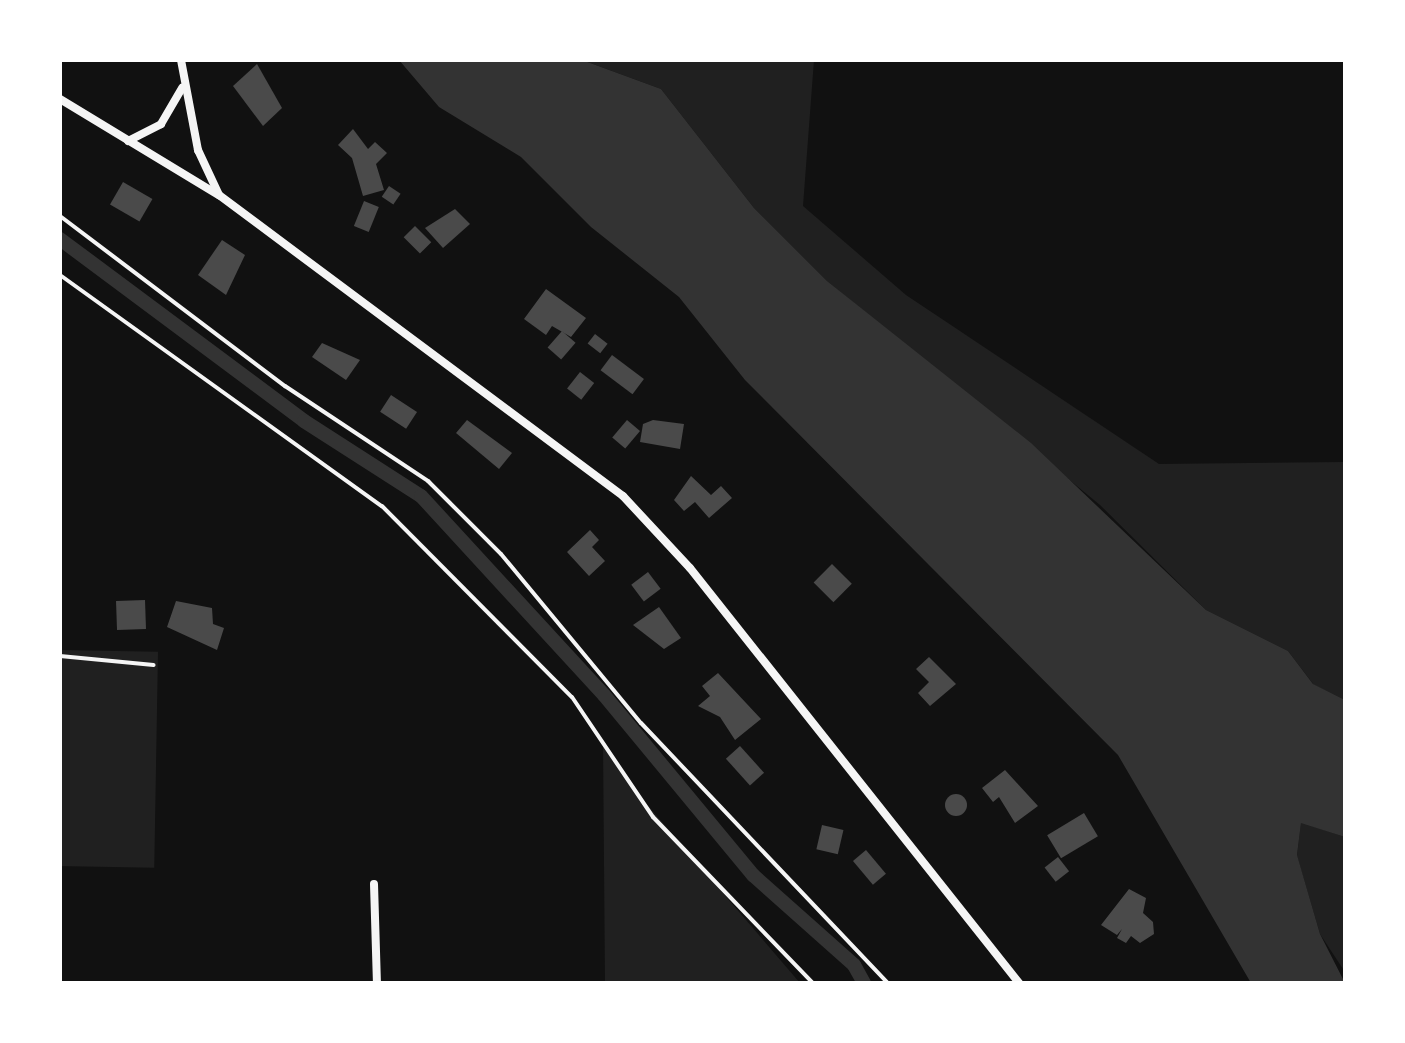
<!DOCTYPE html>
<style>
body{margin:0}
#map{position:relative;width:1405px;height:1043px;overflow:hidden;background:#111;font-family:"Roboto Condensed",sans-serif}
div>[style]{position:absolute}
.green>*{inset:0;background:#202020;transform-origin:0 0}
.water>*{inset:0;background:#333}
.canal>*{height:14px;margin:-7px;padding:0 7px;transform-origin:7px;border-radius:7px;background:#333}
.building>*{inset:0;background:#4a4a4a;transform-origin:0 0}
.round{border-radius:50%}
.service>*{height:4px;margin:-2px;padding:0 2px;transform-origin:2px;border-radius:2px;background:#f5f5f5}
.minor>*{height:8px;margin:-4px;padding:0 4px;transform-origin:4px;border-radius:4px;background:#f5f5f5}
span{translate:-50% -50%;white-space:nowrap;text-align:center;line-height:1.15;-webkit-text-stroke:7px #fff;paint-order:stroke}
.frame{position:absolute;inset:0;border:62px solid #fff;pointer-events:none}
</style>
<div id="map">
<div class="green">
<i style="clip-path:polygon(582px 60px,814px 60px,803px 206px,906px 295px,1159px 464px,1345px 462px,1345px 700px,1314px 685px,1288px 651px,1206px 610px,1100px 505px,827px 281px,754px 208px,661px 89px)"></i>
<i style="left:60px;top:650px;width:98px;height:216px;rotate:1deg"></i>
<i style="clip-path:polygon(603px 742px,638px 794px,800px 983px,605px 983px)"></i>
<i style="clip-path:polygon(1301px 822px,1345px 837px,1345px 972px,1320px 934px,1297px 856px)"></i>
</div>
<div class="water">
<i style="clip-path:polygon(399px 60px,582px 60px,661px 89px,754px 208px,827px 281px,1031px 443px,1206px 610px,1288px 651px,1313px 684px,1345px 700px,1345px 837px,1301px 823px,1297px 855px,1320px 934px,1345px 983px,1251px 983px,1118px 755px,745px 380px,679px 297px,591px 227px,521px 157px,439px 107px)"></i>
</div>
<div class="canal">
<i style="left:60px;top:239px;width:304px;rotate:36.7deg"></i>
<i style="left:304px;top:421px;width:139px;rotate:32.7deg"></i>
<i style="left:421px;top:496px;width:270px;rotate:47.4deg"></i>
<i style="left:604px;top:695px;width:234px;rotate:50.4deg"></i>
<i style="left:753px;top:875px;width:135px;rotate:41.7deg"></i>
<i style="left:854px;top:965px;width:21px;rotate:61deg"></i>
</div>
<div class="building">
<i style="clip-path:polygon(257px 64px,282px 108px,263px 126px,233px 86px)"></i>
<i style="clip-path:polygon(353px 129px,368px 149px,375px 142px,387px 153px,376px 164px,384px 190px,363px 196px,352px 158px,338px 145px)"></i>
<i style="left:123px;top:182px;width:34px;height:26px;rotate:30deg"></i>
<i style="left:389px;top:186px;width:14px;height:13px;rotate:34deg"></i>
<i style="left:364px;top:201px;width:16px;height:27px;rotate:22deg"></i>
<i style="clip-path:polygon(455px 209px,470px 224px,443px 248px,425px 228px)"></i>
<i style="left:415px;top:226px;width:23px;height:16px;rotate:45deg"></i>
<i style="clip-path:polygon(222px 240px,245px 255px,226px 295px,198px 275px)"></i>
<i style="clip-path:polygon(546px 289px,586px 318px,571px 337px,552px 326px,546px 335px,524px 319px)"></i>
<i style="left:562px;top:331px;width:18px;height:22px;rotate:41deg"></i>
<i style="left:595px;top:334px;width:16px;height:12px;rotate:38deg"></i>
<i style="clip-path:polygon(322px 343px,360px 360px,346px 380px,312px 357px)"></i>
<i style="left:612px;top:355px;width:40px;height:19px;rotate:37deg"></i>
<i style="left:580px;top:372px;width:18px;height:21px;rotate:38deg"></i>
<i style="left:391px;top:395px;width:31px;height:20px;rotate:33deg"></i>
<i style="clip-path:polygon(467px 420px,512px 453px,499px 469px,456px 433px)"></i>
<i style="left:627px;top:420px;width:17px;height:23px;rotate:40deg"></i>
<i style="clip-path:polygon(653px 420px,684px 424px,680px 449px,640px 442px,643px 424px)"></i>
<i style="clip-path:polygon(691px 476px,711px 495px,721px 486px,732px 498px,709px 518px,695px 502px,684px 511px,674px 500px)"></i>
<i style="clip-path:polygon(590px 530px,599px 540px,592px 547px,605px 561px,589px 576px,567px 552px)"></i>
<i style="left:832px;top:564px;width:28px;height:26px;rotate:45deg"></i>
<i style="left:648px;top:572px;width:21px;height:21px;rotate:53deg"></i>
<i style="left:145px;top:600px;width:29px;height:29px;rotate:88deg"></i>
<i style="clip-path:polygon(176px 601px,212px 608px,213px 624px,224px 628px,217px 650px,167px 627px)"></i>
<i style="clip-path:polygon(659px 607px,681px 638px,664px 649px,633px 625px)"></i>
<i style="clip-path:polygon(929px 657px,956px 684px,930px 706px,918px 693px,929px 682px,916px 669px)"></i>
<i style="clip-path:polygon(718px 673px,761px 719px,735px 740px,720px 717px,698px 706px,710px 696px,702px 686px)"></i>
<i style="left:740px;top:746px;width:36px;height:19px;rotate:48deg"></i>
<i style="clip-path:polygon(1005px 770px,1038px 806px,1015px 823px,999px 797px,993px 802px,982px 788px)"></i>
<i class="round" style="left:945px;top:794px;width:22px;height:22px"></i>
<i style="left:1084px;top:813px;width:27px;height:43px;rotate:59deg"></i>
<i style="left:822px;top:825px;width:22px;height:25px;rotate:13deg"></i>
<i style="left:866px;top:850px;width:31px;height:17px;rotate:50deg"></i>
<i style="left:1058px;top:857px;width:18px;height:17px;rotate:52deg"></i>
<i style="clip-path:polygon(1129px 889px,1146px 898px,1143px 913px,1153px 922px,1154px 934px,1140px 943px,1131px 936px,1126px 943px,1117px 938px,1122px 929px,1117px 935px,1101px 925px)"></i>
</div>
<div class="service">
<i style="left:60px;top:216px;width:282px;rotate:37.1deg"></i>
<i style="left:285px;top:386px;width:172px;rotate:33.6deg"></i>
<i style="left:428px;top:481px;width:103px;rotate:45deg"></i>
<i style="left:501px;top:554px;width:219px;rotate:50.4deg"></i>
<i style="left:641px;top:723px;width:359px;rotate:46.5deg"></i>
<i style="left:60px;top:275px;width:396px;rotate:35.7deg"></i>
<i style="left:382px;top:506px;width:269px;rotate:45.2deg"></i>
<i style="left:572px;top:697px;width:145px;rotate:56deg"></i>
<i style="left:653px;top:817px;width:231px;rotate:46.1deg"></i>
<i style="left:60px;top:656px;width:94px;rotate:5.5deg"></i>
</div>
<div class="minor">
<i style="left:181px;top:60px;width:92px;rotate:79.3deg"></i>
<i style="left:198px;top:150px;width:50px;rotate:65deg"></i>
<i style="left:219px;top:195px;width:504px;rotate:36.69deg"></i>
<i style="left:623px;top:496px;width:98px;rotate:47.1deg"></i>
<i style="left:690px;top:568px;width:530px;rotate:51.59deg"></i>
<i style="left:60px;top:99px;width:184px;rotate:31.2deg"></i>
<i style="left:128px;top:141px;width:37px;rotate:-27deg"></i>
<i style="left:161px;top:124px;width:42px;rotate:-59.7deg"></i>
<i style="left:374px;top:884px;width:99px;rotate:88.3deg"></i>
</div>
<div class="frame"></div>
</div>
